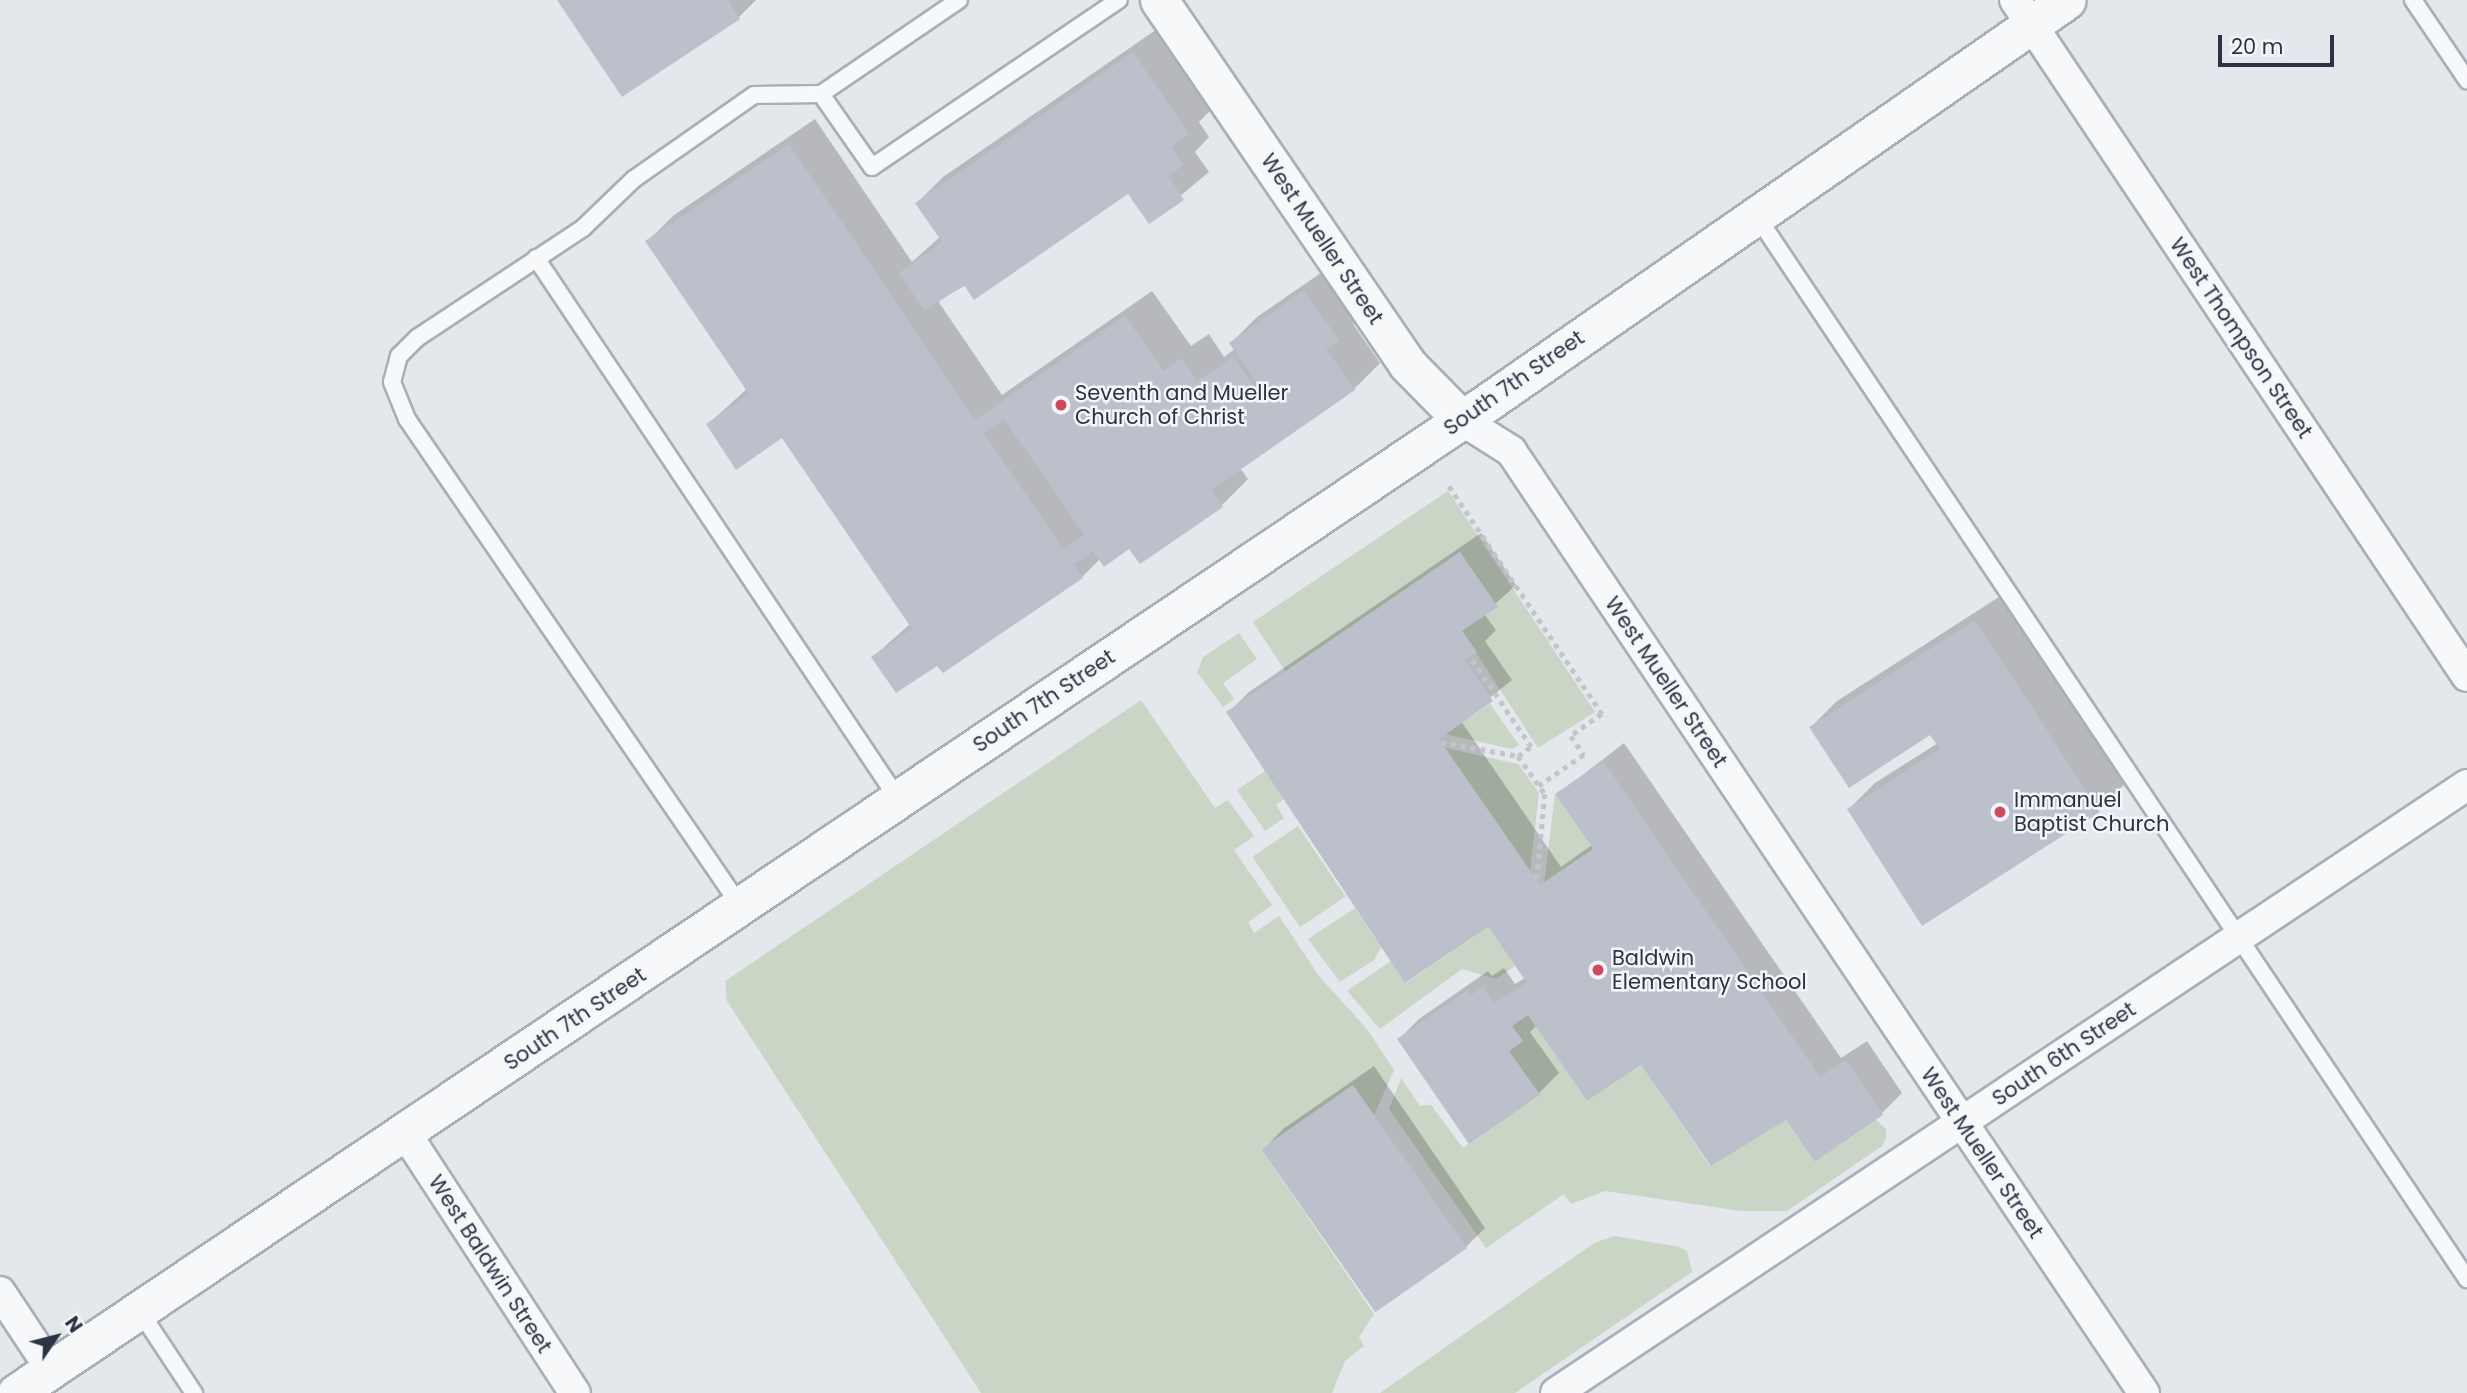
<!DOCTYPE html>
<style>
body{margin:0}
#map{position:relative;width:2467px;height:1393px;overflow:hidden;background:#e4e7ec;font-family:Poppins,sans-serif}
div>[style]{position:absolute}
.green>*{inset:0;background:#c9d6c5;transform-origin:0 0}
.shadow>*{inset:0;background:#0003}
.building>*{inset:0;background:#bbc0ca;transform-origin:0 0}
.path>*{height:4.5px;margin-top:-2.25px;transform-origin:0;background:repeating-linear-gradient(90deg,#c2c5cb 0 5px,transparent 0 10px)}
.roads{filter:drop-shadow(2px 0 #a9aeb7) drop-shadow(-2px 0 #a9aeb7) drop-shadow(0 2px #a9aeb7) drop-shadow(0 -2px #a9aeb7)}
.service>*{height:16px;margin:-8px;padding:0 8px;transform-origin:8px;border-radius:8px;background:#f7f8fa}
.minor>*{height:30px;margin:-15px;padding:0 15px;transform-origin:15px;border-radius:15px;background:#f7f8fa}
.tertiary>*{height:37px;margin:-18.5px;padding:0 18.5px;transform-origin:18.5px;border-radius:18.5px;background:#f7f8fa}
.dots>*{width:19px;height:19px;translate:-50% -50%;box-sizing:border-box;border:4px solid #f4f6f9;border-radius:50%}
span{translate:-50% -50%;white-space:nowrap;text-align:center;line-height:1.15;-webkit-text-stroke:5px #f4f6f9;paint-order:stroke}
.street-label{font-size:21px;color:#2b3445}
.poi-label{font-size:21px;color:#2b3445}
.left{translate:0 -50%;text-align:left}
.north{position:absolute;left:21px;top:1302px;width:70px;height:70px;-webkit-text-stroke:5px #f4f6f9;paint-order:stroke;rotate:55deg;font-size:19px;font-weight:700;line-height:28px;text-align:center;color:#2b3445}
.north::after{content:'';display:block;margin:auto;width:24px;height:32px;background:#2b3445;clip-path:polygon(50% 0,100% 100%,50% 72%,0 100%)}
.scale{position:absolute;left:2218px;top:35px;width:116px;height:32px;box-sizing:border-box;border:4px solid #2b3445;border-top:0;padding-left:9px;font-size:21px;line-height:24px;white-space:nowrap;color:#2b3445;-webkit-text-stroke:5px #f4f6f9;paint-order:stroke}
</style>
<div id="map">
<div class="green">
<i style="clip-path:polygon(1448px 491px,1595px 712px,1538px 748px,1462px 631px,1460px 552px,1285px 671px,1253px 622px)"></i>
<i style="clip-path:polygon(1239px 633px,1257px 659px,1223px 683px,1234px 699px,1223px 707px,1197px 672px,1203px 657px)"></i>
<i style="clip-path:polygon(1141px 700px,1215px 808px,1228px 800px,1254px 836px,1234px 850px,1272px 905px,1248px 922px,1254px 933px,1279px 916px,1319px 976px,1367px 1029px,1394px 1070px,1374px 1116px,1353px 1085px,1261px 1149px,1374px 1314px,1359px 1337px,1364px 1346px,1345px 1361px,1332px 1393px,981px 1393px,727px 1001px,725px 981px)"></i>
<i style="clip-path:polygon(1490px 704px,1519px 745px,1512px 749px,1445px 734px)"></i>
<i style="clip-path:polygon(1445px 748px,1518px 764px,1539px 793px,1530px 871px)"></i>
<i style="clip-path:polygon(1266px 770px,1285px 798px,1276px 805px,1284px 818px,1265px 831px,1237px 790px)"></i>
<i style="clip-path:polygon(1555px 794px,1593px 849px,1544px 883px)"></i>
<i style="left:1298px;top:826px;width:85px;height:55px;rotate:56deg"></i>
<i style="clip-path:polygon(1355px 908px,1381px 947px,1374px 960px,1340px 982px,1308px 939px)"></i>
<i style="clip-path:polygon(1488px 927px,1515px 966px,1496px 979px,1462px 969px,1380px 1029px,1347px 991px,1391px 961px,1406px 983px)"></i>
<i style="clip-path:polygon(1528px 1015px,1587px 1101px,1641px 1065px,1710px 1166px,1786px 1120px,1815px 1162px,1876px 1120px,1886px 1129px,1886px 1138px,1882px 1146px,1787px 1211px,1741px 1211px,1605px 1191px,1571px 1204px,1564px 1194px,1486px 1248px,1389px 1109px,1401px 1078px,1420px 1106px,1431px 1105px,1463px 1148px,1540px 1095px,1509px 1051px,1523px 1041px,1512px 1026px)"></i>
<i style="clip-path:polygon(1614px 1236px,1680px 1247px,1687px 1251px,1692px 1272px,1515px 1393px,1380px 1393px,1594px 1243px)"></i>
</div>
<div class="shadow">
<i style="clip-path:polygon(559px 0,756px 0,739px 17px,622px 95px)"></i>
<i style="clip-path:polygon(1160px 27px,1214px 107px,1199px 122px,1209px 137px,1195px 152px,1209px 172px,1149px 222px,1128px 191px,938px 301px,1002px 395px,1152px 291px,1191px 346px,1209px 334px,1224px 357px,1235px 349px,1231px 343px,1257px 317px,1331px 266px,1364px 313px,1353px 324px,1380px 363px,1354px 389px,1240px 468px,1248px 479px,1222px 505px,1100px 559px,1082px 577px,938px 663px,873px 657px,910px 624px,783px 436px,708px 424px,748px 388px,648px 241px,674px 215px,815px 119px,912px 262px,940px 237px,917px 203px,943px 177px)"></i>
<i style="clip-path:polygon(1481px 533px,1516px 585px,1484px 614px,1496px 630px,1485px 641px,1512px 680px,1461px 721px,1561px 867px,1592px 845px,1557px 795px,1624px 743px,1841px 1058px,1867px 1041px,1902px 1093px,1882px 1113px,1815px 1160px,1787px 1118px,1537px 1025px,1530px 1032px,1559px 1073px,1539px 1093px,1470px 1141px,1399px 1039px,1419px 1019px,1488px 971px,1492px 976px,1504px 968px,1515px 984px,1525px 978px,1488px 924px,1229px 712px,1249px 692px)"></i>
<i style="clip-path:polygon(2002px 595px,2125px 784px,2098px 810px,1849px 809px,1875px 783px,1938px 743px,1931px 733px,1811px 727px,1837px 701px)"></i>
<i style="clip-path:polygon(1374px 1066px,1485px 1228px,1465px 1248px,1263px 1150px,1283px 1129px)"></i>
</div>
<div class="building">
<i style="clip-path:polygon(557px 0,728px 0,740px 19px,622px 97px)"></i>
<i style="clip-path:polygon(1133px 52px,1189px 134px,1171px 147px,1184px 165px,1168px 176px,1184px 200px,1149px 224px,1128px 194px,974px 300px,964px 285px,925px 311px,899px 273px,942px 242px,915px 203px)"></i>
<i style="clip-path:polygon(evenodd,789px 144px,975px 420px,1125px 316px,1164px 371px,1182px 358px,1197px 381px,1233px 357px,1255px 388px,1259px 386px,1229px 343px,1304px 290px,1339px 340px,1326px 349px,1355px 390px,1211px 490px,1223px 507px,1140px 564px,1129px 549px,1104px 567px,1093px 551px,1074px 565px,1083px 578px,943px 673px,937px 666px,896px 693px,871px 657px,912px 629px,782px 438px,736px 470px,706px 424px,749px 394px,645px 241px,789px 144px,1004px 419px,1084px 534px,1063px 549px,984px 433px,1004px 419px)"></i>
<i style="clip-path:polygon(1460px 552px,1498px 607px,1462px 631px,1477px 652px,1465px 660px,1493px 701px,1439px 739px,1540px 885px,1593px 849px,1555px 794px,1603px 761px,1820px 1077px,1846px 1060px,1883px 1115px,1815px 1162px,1786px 1120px,1711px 1166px,1641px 1065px,1587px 1101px,1528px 1015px,1512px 1026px,1523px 1041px,1509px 1051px,1540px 1095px,1469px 1144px,1397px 1039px,1468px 990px,1471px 995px,1483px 987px,1494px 1003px,1527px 983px,1488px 927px,1405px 983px,1226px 712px)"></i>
<i style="clip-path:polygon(1975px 620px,2100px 812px,1922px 926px,1847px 809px,1940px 749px,1930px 735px,1849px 788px,1809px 727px)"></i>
<i style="left:1353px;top:1085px;width:199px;height:112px;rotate:55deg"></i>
</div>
<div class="path">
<i style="left:1449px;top:486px;width:275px;rotate:56.1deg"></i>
<i style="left:1602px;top:714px;width:38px;rotate:145deg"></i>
<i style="left:1571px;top:736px;width:23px;rotate:56deg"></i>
<i style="left:1584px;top:755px;width:55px;rotate:145.4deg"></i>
<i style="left:1441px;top:742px;width:78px;rotate:10.3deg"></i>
<i style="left:1518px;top:756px;width:16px;rotate:-35deg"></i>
<i style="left:1531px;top:747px;width:109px;rotate:-124.1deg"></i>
<i style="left:1518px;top:756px;width:47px;rotate:54.6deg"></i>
<i style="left:1545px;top:794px;width:87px;rotate:95.3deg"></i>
</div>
<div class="roads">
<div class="service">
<i style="left:2413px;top:0;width:97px;rotate:56deg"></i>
<i style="left:821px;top:94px;width:89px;rotate:55.1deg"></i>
<i style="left:872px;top:167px;width:298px;rotate:-34.1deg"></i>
<i style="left:1756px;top:215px;width:1280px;rotate:56.25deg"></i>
<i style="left:536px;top:258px;width:651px;rotate:56.21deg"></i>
<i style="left:741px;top:907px;width:591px;rotate:-124.39deg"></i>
<i style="left:407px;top:419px;width:40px;rotate:-112deg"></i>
<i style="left:392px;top:382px;width:27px;rotate:-75deg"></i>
<i style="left:399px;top:356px;width:25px;rotate:-45deg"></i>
<i style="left:417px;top:338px;width:199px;rotate:-33.5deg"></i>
<i style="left:583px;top:228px;width:71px;rotate:-43.9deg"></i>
<i style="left:634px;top:179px;width:146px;rotate:-35deg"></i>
<i style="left:754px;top:95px;width:67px;rotate:-0.9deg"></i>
<i style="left:821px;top:94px;width:167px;rotate:-34.3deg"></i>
<i style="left:139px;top:1310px;width:100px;rotate:56.5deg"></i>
</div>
<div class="minor">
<i style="left:2015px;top:0;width:813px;rotate:56.23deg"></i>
<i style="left:1462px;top:420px;width:58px;rotate:32.3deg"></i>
<i style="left:1511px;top:451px;width:1135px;rotate:56.1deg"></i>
<i style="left:406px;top:1134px;width:309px;rotate:56.9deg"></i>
<i style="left:0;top:1292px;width:92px;rotate:56.5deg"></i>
<i style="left:1556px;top:1393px;width:1095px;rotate:-33.72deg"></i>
</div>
<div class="tertiary">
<i style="left:1159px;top:0;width:440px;rotate:55.7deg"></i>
<i style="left:1407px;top:364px;width:78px;rotate:45.5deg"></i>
<i style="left:16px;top:1393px;width:1743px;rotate:-33.94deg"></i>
<i style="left:1462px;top:420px;width:736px;rotate:-34.77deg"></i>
</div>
</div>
<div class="dots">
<i style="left:1061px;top:405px;background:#d1495b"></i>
<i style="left:2000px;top:812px;background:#d1495b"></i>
<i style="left:1598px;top:970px;background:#d1495b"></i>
</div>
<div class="street-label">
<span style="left:1322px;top:239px;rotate:56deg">West Mueller Street</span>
<span style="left:2241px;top:338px;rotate:56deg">West Thompson Street</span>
<span style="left:1514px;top:383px;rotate:-35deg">South 7th Street</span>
<span style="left:1666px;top:682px;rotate:56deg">West Mueller Street</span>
<span style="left:1044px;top:701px;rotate:-34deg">South 7th Street</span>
<span style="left:575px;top:1019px;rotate:-34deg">South 7th Street</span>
<span style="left:2064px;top:1054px;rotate:-34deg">South 6th Street</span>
<span style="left:1982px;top:1153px;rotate:56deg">West Mueller Street</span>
<span style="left:490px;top:1264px;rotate:57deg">West Baldwin Street</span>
</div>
<div class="poi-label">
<span class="left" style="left:1075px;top:405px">Seventh and Mueller<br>Church of Christ</span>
<span class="left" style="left:2014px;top:812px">Immanuel<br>Baptist Church</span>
<span class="left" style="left:1612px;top:970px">Baldwin<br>Elementary School</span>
</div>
<div class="north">N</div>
<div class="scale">20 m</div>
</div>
